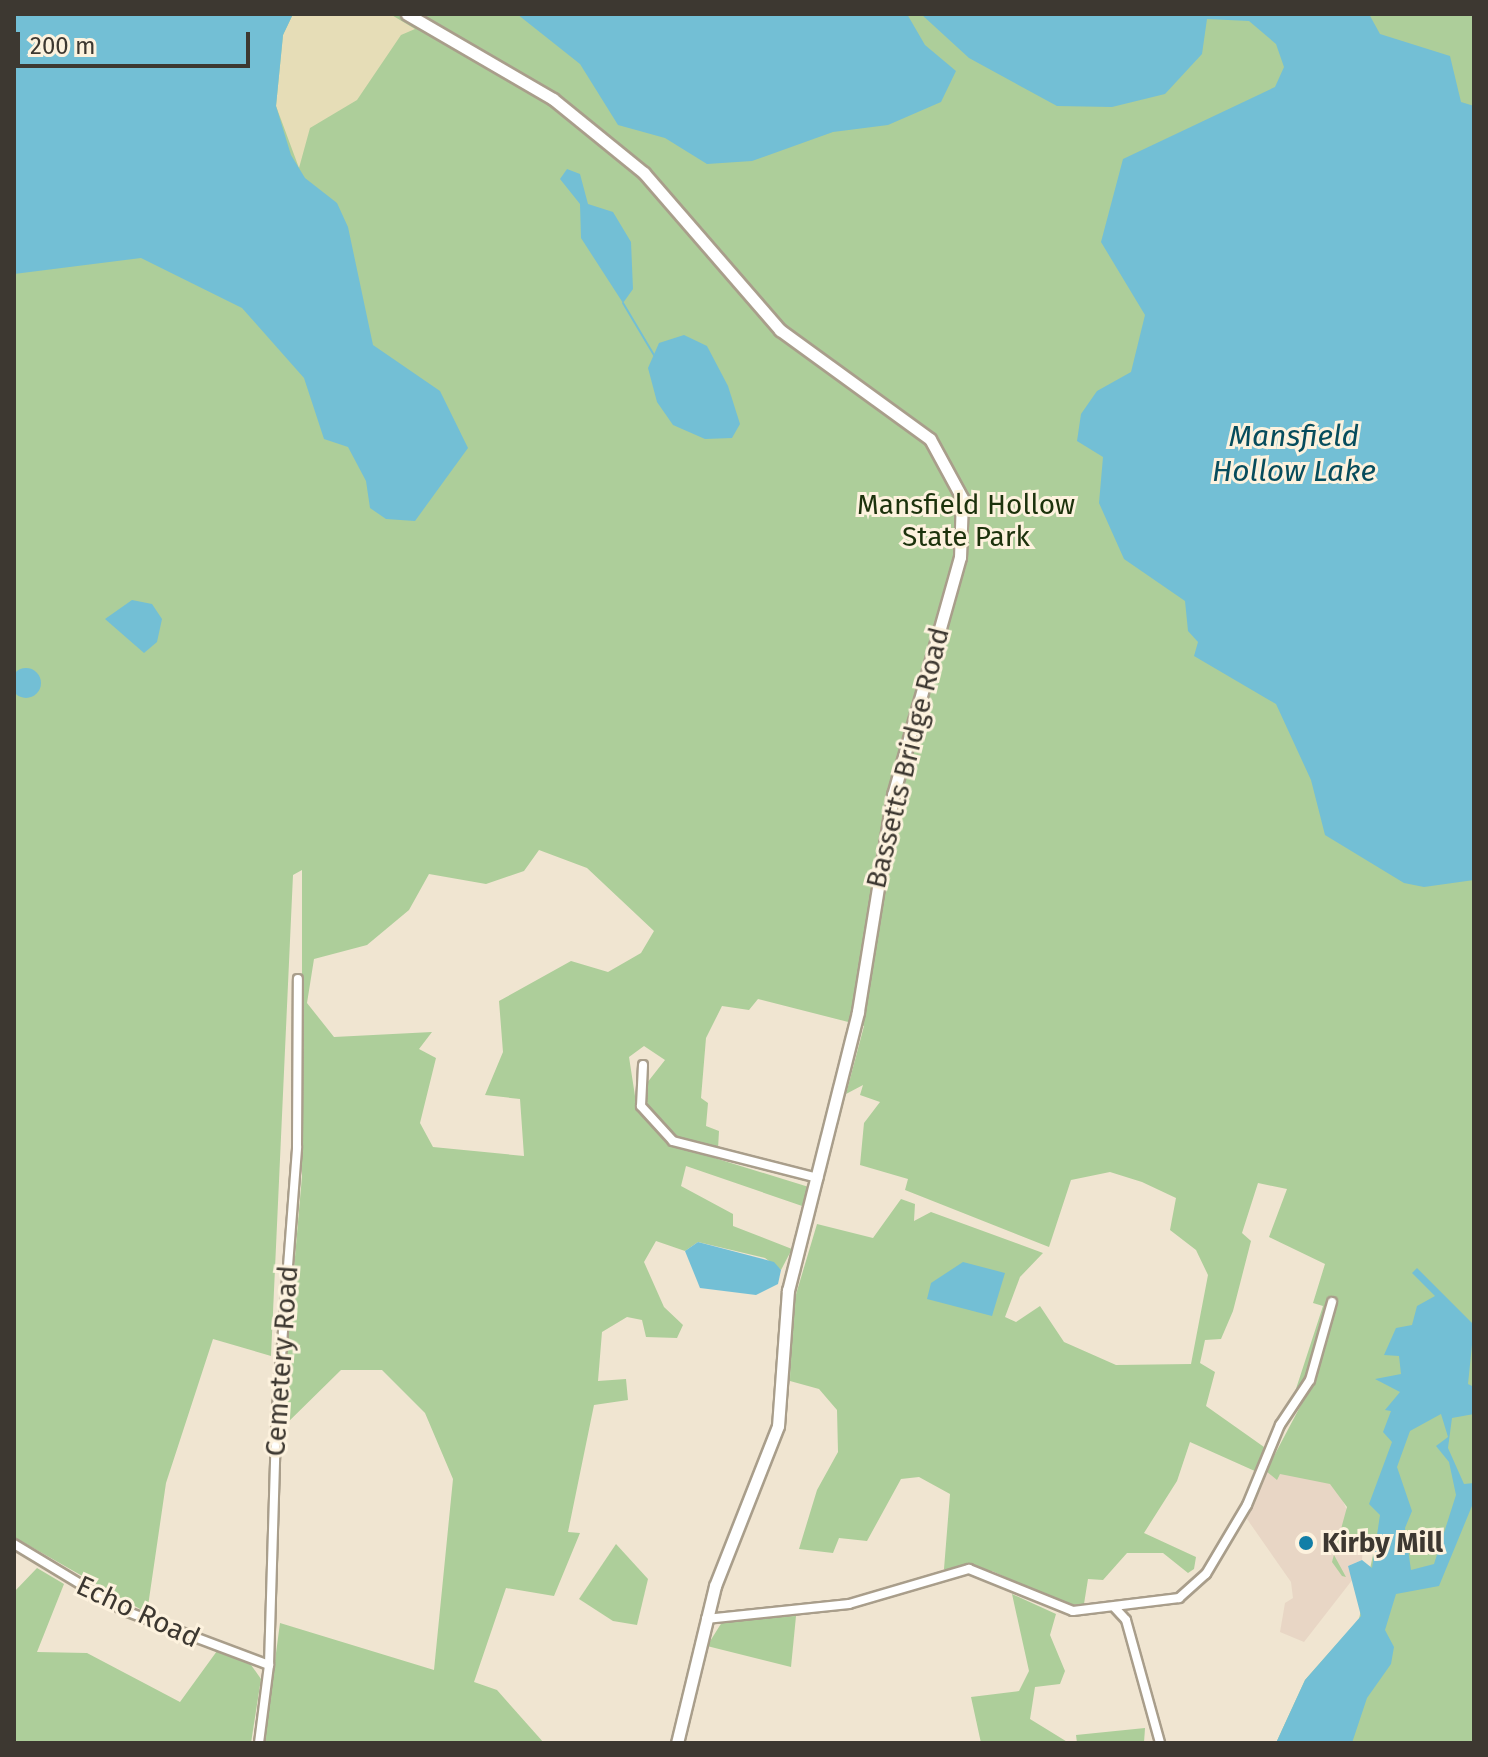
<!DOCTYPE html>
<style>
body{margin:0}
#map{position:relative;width:1488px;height:1757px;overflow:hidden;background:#f0e5d1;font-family:"Fira Sans",sans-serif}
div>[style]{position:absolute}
.commercial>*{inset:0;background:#e8d6c5}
.green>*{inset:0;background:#adce9a}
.sand>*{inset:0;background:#e6ddb7}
.water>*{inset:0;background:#73bfd5}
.round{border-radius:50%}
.stream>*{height:2px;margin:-1px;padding:0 1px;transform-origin:1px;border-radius:1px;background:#73bfd5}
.roads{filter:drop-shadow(2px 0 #a99e8b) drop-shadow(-2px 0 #a99e8b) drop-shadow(0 2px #a99e8b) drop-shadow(0 -2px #a99e8b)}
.street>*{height:8px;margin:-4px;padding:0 4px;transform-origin:4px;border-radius:4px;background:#fff}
.secondary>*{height:11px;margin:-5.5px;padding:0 5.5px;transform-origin:5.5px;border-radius:5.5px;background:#fff}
.dots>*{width:22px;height:22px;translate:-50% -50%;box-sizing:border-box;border:4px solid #fdf2de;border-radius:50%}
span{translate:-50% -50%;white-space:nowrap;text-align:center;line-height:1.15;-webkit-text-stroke:6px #fdf2de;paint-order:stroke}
.park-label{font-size:28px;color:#1c320c}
.street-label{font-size:28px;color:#3d3831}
.poi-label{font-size:28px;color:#3d3831;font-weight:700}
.left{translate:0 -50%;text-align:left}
.water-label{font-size:30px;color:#074c5c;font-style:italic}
.frame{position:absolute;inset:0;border:16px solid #3d3831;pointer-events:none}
.scale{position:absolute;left:16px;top:32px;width:234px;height:36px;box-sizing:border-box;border:4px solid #3d3831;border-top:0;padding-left:10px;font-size:24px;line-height:28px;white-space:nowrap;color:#3d3831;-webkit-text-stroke:6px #fdf2de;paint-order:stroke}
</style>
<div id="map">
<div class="commercial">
<i style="clip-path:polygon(1270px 1458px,1333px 1479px,1363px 1546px,1362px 1560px,1348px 1566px,1353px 1579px,1304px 1642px,1280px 1632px,1285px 1603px,1293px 1598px,1291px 1582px,1247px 1519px)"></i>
</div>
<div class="green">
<i style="clip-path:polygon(evenodd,14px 14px,1474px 14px,1474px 1743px,1276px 1743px,1305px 1680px,1359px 1619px,1373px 1555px,1372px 1544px,1350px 1540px,1334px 1555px,1346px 1577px,1342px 1576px,1332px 1562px,1347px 1507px,1330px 1484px,1280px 1474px,1277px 1480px,1266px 1471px,1302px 1403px,1293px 1398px,1323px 1306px,1313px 1303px,1325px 1264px,1269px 1237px,1287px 1189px,1258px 1183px,1242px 1233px,1251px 1241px,1233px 1311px,1221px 1339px,1205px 1340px,1200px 1363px,1215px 1372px,1206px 1406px,1264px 1447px,1257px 1472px,1190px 1442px,1177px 1481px,1144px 1533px,1196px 1557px,1194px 1569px,1188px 1573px,1163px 1553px,1127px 1553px,1103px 1580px,1088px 1579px,1084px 1604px,1067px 1605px,992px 1571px,944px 1569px,950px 1494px,919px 1477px,901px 1479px,867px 1541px,839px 1538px,833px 1553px,799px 1549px,817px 1490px,838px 1452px,837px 1410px,819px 1389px,790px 1381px,791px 1311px,817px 1224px,873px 1238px,901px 1199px,915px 1204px,914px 1221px,931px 1212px,1043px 1253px,1020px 1277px,1005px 1317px,1016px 1322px,1040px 1306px,1064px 1342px,1116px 1365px,1191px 1364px,1208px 1275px,1196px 1250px,1170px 1230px,1176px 1198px,1142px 1182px,1110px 1172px,1071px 1180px,1049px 1247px,905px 1190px,908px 1179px,860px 1165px,864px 1123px,880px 1102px,860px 1095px,863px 1085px,846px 1094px,864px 1026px,758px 999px,749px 1010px,722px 1006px,706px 1038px,701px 1098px,708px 1103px,706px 1126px,719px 1131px,718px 1149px,675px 1138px,651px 1115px,643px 1088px,665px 1060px,644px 1046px,629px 1057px,637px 1109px,666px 1143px,812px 1188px,808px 1208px,686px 1166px,681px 1186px,733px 1214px,733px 1226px,792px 1249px,781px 1270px,765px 1258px,698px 1242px,685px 1251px,656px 1241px,644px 1262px,664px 1307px,683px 1325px,677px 1338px,646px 1337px,642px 1320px,627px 1317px,602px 1332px,598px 1381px,626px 1379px,628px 1400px,594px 1405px,568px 1532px,580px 1533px,554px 1596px,506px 1588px,474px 1682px,497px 1690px,544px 1743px,264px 1743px,280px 1623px,434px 1670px,453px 1479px,425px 1413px,382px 1370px,341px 1370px,280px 1430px,302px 1176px,302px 870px,293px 875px,271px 1356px,213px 1339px,166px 1483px,147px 1613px,14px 1537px,14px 14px,539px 850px,587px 868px,654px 931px,641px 953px,608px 972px,571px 961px,499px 1001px,503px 1052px,485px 1095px,520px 1099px,524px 1156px,433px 1147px,420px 1123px,436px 1058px,419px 1049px,432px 1032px,334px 1037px,307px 1003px,314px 959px,367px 945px,409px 910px,429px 874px,486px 884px,524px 871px,539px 850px)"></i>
<i style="clip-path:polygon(616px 1544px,648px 1579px,637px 1625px,613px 1621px,579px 1599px)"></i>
<i style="clip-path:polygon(37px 1568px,64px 1584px,37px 1652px,87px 1653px,180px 1702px,217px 1651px,249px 1662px,261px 1679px,251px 1743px,14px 1743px,14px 1592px)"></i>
<i style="clip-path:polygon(1012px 1594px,1056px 1614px,1050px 1635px,1065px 1671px,1060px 1684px,1035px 1687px,1030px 1719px,1069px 1743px,981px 1743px,971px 1697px,1019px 1691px,1029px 1671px)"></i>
<i style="clip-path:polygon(796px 1616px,791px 1667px,707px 1646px,724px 1619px)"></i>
<i style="clip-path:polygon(1145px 1728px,1144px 1743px,1077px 1743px,1076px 1735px)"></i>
</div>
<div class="sand">
<i style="clip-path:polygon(293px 14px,390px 14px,415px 29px,401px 35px,357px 100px,310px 128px,299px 168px,276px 106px,283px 35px)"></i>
</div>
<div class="water">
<i style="clip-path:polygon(14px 14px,293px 14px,283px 35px,276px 106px,291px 155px,305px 178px,337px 203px,348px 227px,373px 345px,440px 391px,468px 448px,415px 521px,386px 519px,370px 508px,366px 481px,348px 447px,324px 439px,304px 378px,242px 308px,141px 258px,14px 274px)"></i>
<i style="clip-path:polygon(517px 14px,907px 14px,925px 45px,956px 71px,941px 102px,888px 125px,833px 132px,752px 161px,707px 164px,665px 138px,618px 125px,580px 64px)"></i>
<i style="clip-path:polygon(921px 14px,1369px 14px,1380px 34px,1450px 56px,1461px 102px,1474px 106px,1474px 880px,1424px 887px,1404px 883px,1325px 835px,1311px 780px,1276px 704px,1194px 656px,1198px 642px,1188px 631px,1185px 601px,1124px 559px,1099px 503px,1103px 457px,1077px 441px,1081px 414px,1097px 391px,1131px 372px,1145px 315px,1101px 242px,1123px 159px,1275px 87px,1284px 67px,1276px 44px,1249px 21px,1207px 19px,1202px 54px,1165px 94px,1112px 107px,1057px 106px,969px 58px)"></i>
<i style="clip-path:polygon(567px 169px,580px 174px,588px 204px,613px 212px,631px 242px,633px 289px,623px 303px,581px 238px,580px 204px,560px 179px)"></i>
<i style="clip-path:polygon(684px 335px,707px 346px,728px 386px,740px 424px,732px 438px,705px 439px,673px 425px,657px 402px,648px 368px,659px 343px)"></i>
<i style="clip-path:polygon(132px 600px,152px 604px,162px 619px,157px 642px,144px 653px,105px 619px)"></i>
<i class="round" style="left:11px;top:668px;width:30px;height:30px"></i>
<i style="clip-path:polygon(698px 1242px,774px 1262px,781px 1270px,778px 1284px,756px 1295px,700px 1288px,685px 1251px)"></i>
<i style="clip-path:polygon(963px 1262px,1005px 1273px,992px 1316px,927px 1299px,931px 1283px)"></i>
<i style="clip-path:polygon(evenodd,1417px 1268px,1474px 1325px,1468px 1384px,1474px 1387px,1474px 1414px,1452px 1418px,1448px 1448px,1464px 1484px,1474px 1483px,1474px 1501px,1439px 1586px,1396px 1594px,1385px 1630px,1394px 1647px,1391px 1664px,1367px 1698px,1352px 1743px,1276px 1743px,1305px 1680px,1361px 1616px,1348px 1566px,1362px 1560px,1372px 1568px,1380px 1515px,1369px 1504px,1392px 1442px,1383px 1432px,1391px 1411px,1385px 1410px,1400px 1392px,1375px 1379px,1401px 1374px,1399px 1356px,1384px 1355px,1396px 1328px,1412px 1325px,1417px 1306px,1435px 1296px,1412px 1273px,1417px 1268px,1441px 1414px,1448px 1437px,1436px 1446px,1449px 1462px,1456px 1495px,1434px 1564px,1411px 1570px,1405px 1528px,1412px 1511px,1397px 1467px,1410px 1431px,1441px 1414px)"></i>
</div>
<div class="stream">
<i style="left:623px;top:303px;width:61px;rotate:59.2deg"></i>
</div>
<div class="roads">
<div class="street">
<i style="left:643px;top:1065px;width:41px;rotate:92.8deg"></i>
<i style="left:641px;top:1106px;width:47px;rotate:47.6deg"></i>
<i style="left:673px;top:1141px;width:150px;rotate:14.3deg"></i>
<i style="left:14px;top:1544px;width:130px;rotate:31.1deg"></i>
<i style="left:125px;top:1611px;width:154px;rotate:20.6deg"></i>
<i style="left:1115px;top:1608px;width:16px;rotate:47deg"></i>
<i style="left:1126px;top:1620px;width:128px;rotate:74.5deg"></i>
<i style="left:706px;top:1619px;width:144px;rotate:-6deg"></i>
<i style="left:849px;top:1604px;width:125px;rotate:-16.3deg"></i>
<i style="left:969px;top:1569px;width:112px;rotate:22deg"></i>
<i style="left:1073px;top:1611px;width:107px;rotate:-7deg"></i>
<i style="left:1179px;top:1598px;width:36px;rotate:-42deg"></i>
<i style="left:1206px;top:1574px;width:80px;rotate:-59.3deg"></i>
<i style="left:1247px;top:1505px;width:87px;rotate:-67.6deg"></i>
<i style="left:1280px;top:1425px;width:54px;rotate:-56.3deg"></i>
<i style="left:1310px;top:1380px;width:81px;rotate:-74.2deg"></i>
<i style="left:259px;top:1743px;width:79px;rotate:-82.7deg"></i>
<i style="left:269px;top:1665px;width:243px;rotate:-88.3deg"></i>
<i style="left:276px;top:1422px;width:276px;rotate:-85.6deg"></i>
<i style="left:297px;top:1147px;width:168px;rotate:-89.7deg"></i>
</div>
<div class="secondary">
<i style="left:407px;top:14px;width:169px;rotate:30.2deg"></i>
<i style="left:553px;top:99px;width:117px;rotate:39.1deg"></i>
<i style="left:644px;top:173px;width:208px;rotate:49.1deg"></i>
<i style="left:780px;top:330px;width:185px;rotate:36deg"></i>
<i style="left:930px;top:439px;width:67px;rotate:61.5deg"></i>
<i style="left:962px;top:498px;width:59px;rotate:91.9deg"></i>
<i style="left:960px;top:557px;width:247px;rotate:105.7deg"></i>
<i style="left:893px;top:795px;width:220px;rotate:99.2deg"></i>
<i style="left:858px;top:1012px;width:287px;rotate:104.1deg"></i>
<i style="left:788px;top:1290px;width:136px;rotate:94.2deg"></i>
<i style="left:778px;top:1426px;width:172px;rotate:111.5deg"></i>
<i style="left:715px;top:1586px;width:162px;rotate:103.6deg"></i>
</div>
</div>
<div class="dots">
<i style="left:1306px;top:1543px;background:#127ea7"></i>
</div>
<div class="park-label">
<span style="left:966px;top:521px">Mansfield Hollow<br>State Park</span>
</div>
<div class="street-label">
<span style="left:908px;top:758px;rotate:-76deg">Bassetts Bridge Road</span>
<span style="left:282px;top:1361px;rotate:-86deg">Cemetery Road</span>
<span style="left:138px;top:1612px;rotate:25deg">Echo Road</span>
</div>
<div class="poi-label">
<span class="left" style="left:1322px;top:1543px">Kirby Mill</span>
</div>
<div class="water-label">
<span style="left:1294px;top:453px">Mansfield<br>Hollow Lake</span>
</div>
<div class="frame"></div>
<div class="scale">200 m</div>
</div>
